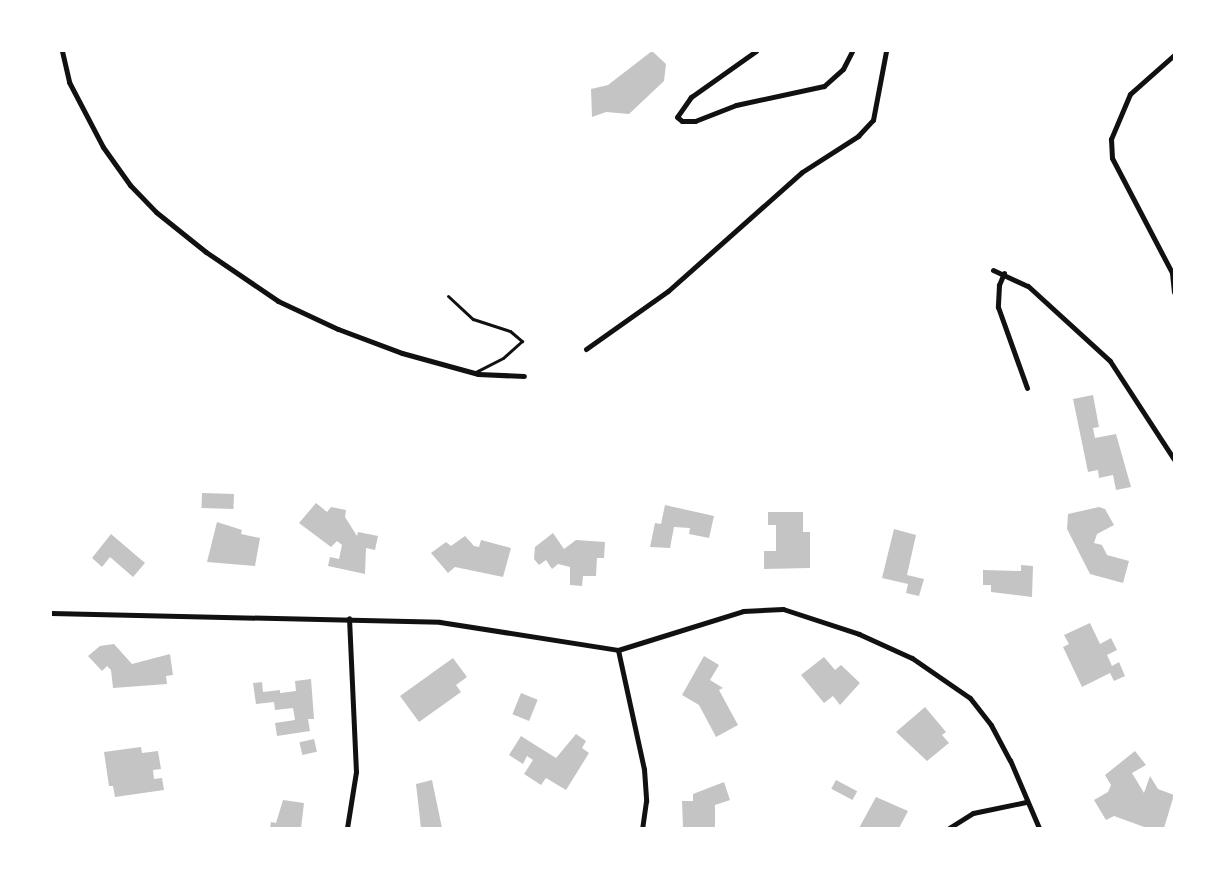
<!DOCTYPE html>
<style>
body{margin:0}
#map{position:relative;width:1225px;height:879px;overflow:hidden;background:#fff;font-family:Lora,serif}
div>[style]{position:absolute}
.building>*{inset:0;background:#c4c4c4;transform-origin:0 0}
.service>*{height:3px;margin:-1.5px;padding:0 1.5px;transform-origin:1.5px;border-radius:1.5px;background:#111}
.minor>*{height:5px;margin:-2.5px;padding:0 2.5px;transform-origin:2.5px;border-radius:2.5px;background:#111}
span{translate:-50% -50%;white-space:nowrap;text-align:center;line-height:1.15;-webkit-text-stroke:6px #fff;paint-order:stroke}
.frame{position:absolute;inset:0;border:52px solid #fff;pointer-events:none}
</style>
<div id="map">
<div class="building">
<i style="clip-path:polygon(652px 51px,666px 64px,664px 81px,629px 114px,606px 112px,592px 117px,591px 89px,608px 85px)"></i>
<i style="clip-path:polygon(1093px 395px,1099px 427px,1093px 428px,1095px 438px,1116px 434px,1131px 487px,1116px 490px,1113px 475px,1099px 478px,1098px 470px,1088px 472px,1073px 399px)"></i>
<i style="left:202px;top:493px;width:32px;height:15px;rotate:2deg"></i>
<i style="clip-path:polygon(316px 503px,327px 512px,331px 507px,346px 510px,345px 517px,357px 536px,358px 532px,378px 536px,375px 550px,366px 548px,365px 574px,328px 566px,330px 557px,339px 559px,342px 545px,337px 541px,331px 547px,299px 523px)"></i>
<i style="clip-path:polygon(665px 505px,714px 516px,709px 538px,689px 534px,690px 528px,674px 527px,670px 548px,650px 547px,655px 523px,661px 524px)"></i>
<i style="clip-path:polygon(1099px 507px,1105px 509px,1114px 525px,1097px 534px,1094px 543px,1102px 545px,1107px 555px,1129px 561px,1123px 583px,1090px 574px,1067px 529px,1068px 514px)"></i>
<i style="clip-path:polygon(768px 512px,803px 512px,803px 532px,810px 532px,810px 568px,764px 569px,764px 551px,776px 551px,776px 525px,768px 525px)"></i>
<i style="clip-path:polygon(217px 522px,242px 530px,241px 534px,260px 538px,255px 566px,207px 562px)"></i>
<i style="clip-path:polygon(894px 529px,916px 535px,907px 575px,924px 579px,919px 596px,906px 593px,908px 584px,882px 578px)"></i>
<i style="clip-path:polygon(553px 533px,564px 549px,576px 540px,605px 542px,604px 558px,597px 558px,596px 576px,583px 576px,582px 586px,570px 585px,570px 567px,558px 564px,552px 569px,546px 560px,539px 565px,534px 559px,535px 547px)"></i>
<i style="clip-path:polygon(111px 534px,145px 563px,133px 577px,110px 557px,102px 567px,92px 558px)"></i>
<i style="clip-path:polygon(465px 536px,474px 546px,479px 547px,481px 540px,511px 548px,503px 577px,455px 567px,448px 573px,431px 553px,446px 542px,451px 546px)"></i>
<i style="clip-path:polygon(1021px 565px,1033px 566px,1032px 597px,991px 592px,991px 585px,983px 585px,983px 570px,1021px 571px)"></i>
<i style="clip-path:polygon(1090px 623px,1100px 644px,1111px 638px,1117px 650px,1107px 655px,1112px 666px,1119px 662px,1125px 676px,1114px 681px,1110px 673px,1082px 687px,1063px 647px,1069px 644px,1064px 635px)"></i>
<i style="clip-path:polygon(114px 644px,132px 664px,170px 654px,173px 675px,166px 676px,167px 684px,113px 688px,111px 670px,107px 666px,102px 671px,88px 656px,100px 646px)"></i>
<i style="clip-path:polygon(704px 656px,719px 665px,710px 680px,723px 688px,719px 690px,738px 725px,716px 737px,699px 705px,682px 695px)"></i>
<i style="clip-path:polygon(824px 657px,835px 670px,841px 665px,860px 683px,840px 705px,833px 696px,824px 703px,801px 675px)"></i>
<i style="clip-path:polygon(453px 658px,467px 677px,456px 685px,461px 692px,419px 722px,400px 696px)"></i>
<i style="clip-path:polygon(311px 679px,314px 719px,308px 719px,310px 731px,277px 736px,275px 723px,295px 720px,293px 708px,275px 710px,274px 702px,256px 704px,253px 683px,262px 682px,263px 692px,280px 690px,280px 693px,296px 691px,295px 681px)"></i>
<i style="left:521px;top:693px;width:18px;height:23px;rotate:22deg"></i>
<i style="clip-path:polygon(925px 707px,946px 732px,942px 735px,949px 743px,927px 761px,896px 732px)"></i>
<i style="clip-path:polygon(576px 734px,586px 741px,582px 748px,589px 753px,566px 790px,546px 778px,541px 785px,524px 774px,533px 760px,527px 756px,523px 764px,509px 755px,521px 736px,556px 758px)"></i>
<i style="left:314px;top:739px;width:13px;height:15px;rotate:77deg"></i>
<i style="clip-path:polygon(141px 747px,142px 753px,158px 751px,161px 769px,153px 770px,154px 779px,162px 778px,164px 790px,115px 797px,113px 786px,109px 786px,104px 752px)"></i>
<i style="clip-path:polygon(1135px 751px,1146px 765px,1132px 773px,1144px 793px,1150px 776px,1158px 789px,1174px 795px,1164px 828px,1147px 828px,1114px 816px,1106px 820px,1094px 800px,1108px 792px,1111px 785px,1105px 775px)"></i>
<i style="clip-path:polygon(432px 780px,442px 828px,421px 828px,416px 784px)"></i>
<i style="left:836px;top:780px;width:24px;height:10px;rotate:28deg"></i>
<i style="clip-path:polygon(724px 782px,730px 800px,715px 805px,715px 828px,683px 828px,682px 801px,693px 801px,693px 794px)"></i>
<i style="clip-path:polygon(876px 797px,908px 811px,899px 828px,859px 828px)"></i>
<i style="clip-path:polygon(283px 800px,304px 803px,301px 828px,270px 828px,271px 822px,276px 823px)"></i>
</div>
<div class="service">
<i style="left:448px;top:296px;width:34px;rotate:43deg"></i>
<i style="left:473px;top:319px;width:39px;rotate:18deg"></i>
<i style="left:510px;top:331px;width:16px;rotate:40deg"></i>
<i style="left:522px;top:341px;width:25px;rotate:138deg"></i>
<i style="left:503px;top:358px;width:31px;rotate:153deg"></i>
</div>
<div class="minor">
<i style="left:62px;top:51px;width:32px;rotate:77deg"></i>
<i style="left:69px;top:82px;width:73px;rotate:62.4deg"></i>
<i style="left:103px;top:147px;width:47px;rotate:54.6deg"></i>
<i style="left:130px;top:185px;width:37px;rotate:46deg"></i>
<i style="left:156px;top:212px;width:64px;rotate:38.7deg"></i>
<i style="left:206px;top:252px;width:87px;rotate:34.2deg"></i>
<i style="left:278px;top:301px;width:66px;rotate:25deg"></i>
<i style="left:338px;top:329px;width:68px;rotate:20.6deg"></i>
<i style="left:402px;top:353px;width:79px;rotate:15.4deg"></i>
<i style="left:478px;top:374px;width:46px;rotate:2.5deg"></i>
<i style="left:756px;top:51px;width:80px;rotate:144.7deg"></i>
<i style="left:691px;top:97px;width:24px;rotate:125deg"></i>
<i style="left:677px;top:117px;width:6px;rotate:39deg"></i>
<i style="left:682px;top:121px;width:13px"></i>
<i style="left:695px;top:121px;width:44px;rotate:-21.3deg"></i>
<i style="left:736px;top:105px;width:90px;rotate:-12.2deg"></i>
<i style="left:824px;top:86px;width:25px;rotate:-42deg"></i>
<i style="left:843px;top:69px;width:20px;rotate:-63deg"></i>
<i style="left:1174px;top:55px;width:59px;rotate:138.4deg"></i>
<i style="left:1130px;top:94px;width:49px;rotate:112.9deg"></i>
<i style="left:1111px;top:139px;width:19px;rotate:87deg"></i>
<i style="left:1112px;top:158px;width:130px;rotate:62.4deg"></i>
<i style="left:1172px;top:273px;width:19px;rotate:84deg"></i>
<i style="left:993px;top:270px;width:38px;rotate:25deg"></i>
<i style="left:1028px;top:286px;width:111px;rotate:42.4deg"></i>
<i style="left:1110px;top:361px;width:117px;rotate:56.9deg"></i>
<i style="left:1004px;top:273px;width:13px;rotate:113deg"></i>
<i style="left:999px;top:285px;width:22px;rotate:93deg"></i>
<i style="left:998px;top:307px;width:86px;rotate:70.3deg"></i>
<i style="left:586px;top:349px;width:100px;rotate:-35.3deg"></i>
<i style="left:668px;top:291px;width:179px;rotate:-41.6deg"></i>
<i style="left:802px;top:172px;width:67px;rotate:-32.7deg"></i>
<i style="left:858px;top:136px;width:22px;rotate:-47deg"></i>
<i style="left:873px;top:120px;width:70px;rotate:-79.3deg"></i>
<i style="left:51px;top:613px;width:389px;rotate:1.3deg"></i>
<i style="left:440px;top:622px;width:180px;rotate:8.9deg"></i>
<i style="left:618px;top:650px;width:131px;rotate:-17.3deg"></i>
<i style="left:743px;top:611px;width:40px;rotate:-2.9deg"></i>
<i style="left:783px;top:609px;width:80px;rotate:18.2deg"></i>
<i style="left:859px;top:634px;width:58px;rotate:24.4deg"></i>
<i style="left:912px;top:658px;width:70px;rotate:34.6deg"></i>
<i style="left:970px;top:698px;width:34px;rotate:52deg"></i>
<i style="left:991px;top:725px;width:40px;rotate:62deg"></i>
<i style="left:1010px;top:760px;width:74px;rotate:66.9deg"></i>
<i style="left:618px;top:650px;width:122px;rotate:77.7deg"></i>
<i style="left:644px;top:769px;width:32px;rotate:86deg"></i>
<i style="left:646px;top:801px;width:27px;rotate:98deg"></i>
<i style="left:347px;top:828px;width:57px;rotate:-80.9deg"></i>
<i style="left:356px;top:772px;width:154px;rotate:-92.6deg"></i>
<i style="left:949px;top:828px;width:28px;rotate:-32deg"></i>
<i style="left:973px;top:813px;width:54px;rotate:-11.7deg"></i>
</div>
<div class="frame"></div>
</div>
